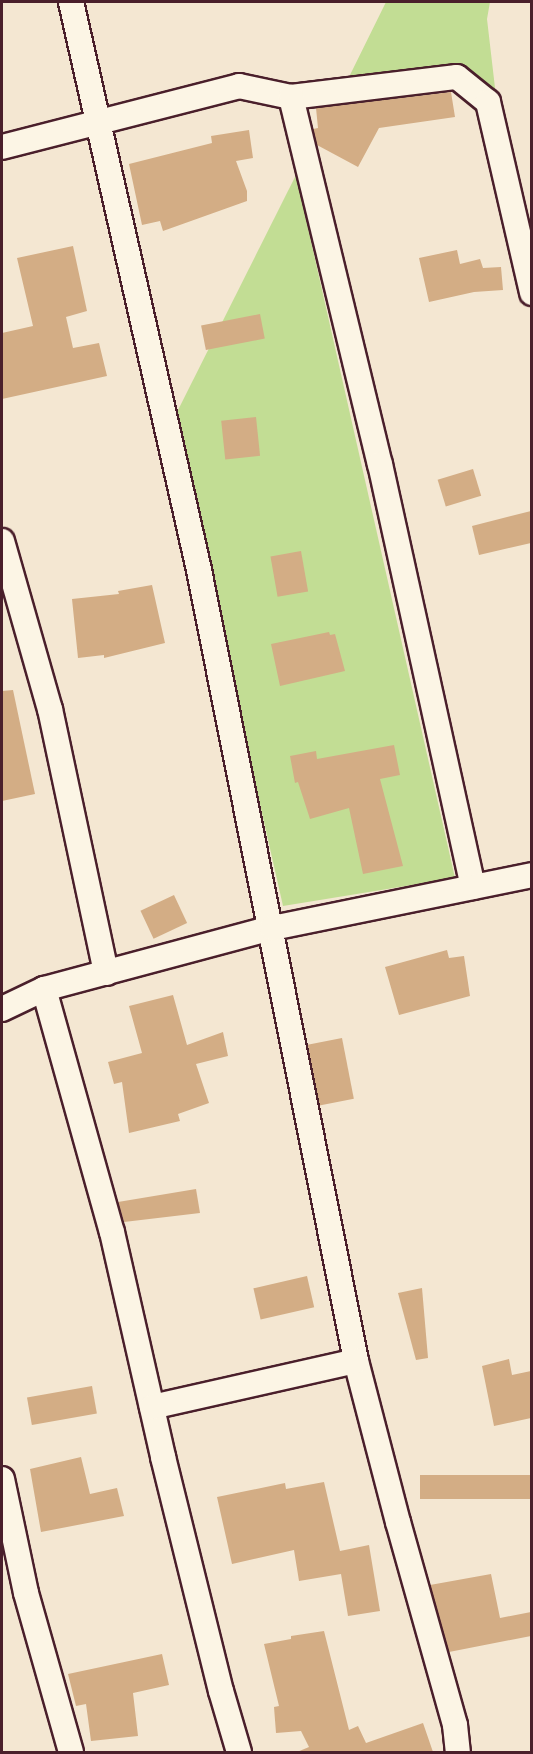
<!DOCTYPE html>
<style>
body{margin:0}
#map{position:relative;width:533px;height:1754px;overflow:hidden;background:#f4e7d2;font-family:Pangolin,sans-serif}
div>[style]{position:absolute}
.green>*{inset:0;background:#c2dd94}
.building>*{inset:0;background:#d3ad85;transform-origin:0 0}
.roads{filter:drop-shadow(2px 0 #4a1f2b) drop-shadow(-2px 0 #4a1f2b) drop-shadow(0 2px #4a1f2b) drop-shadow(0 -2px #4a1f2b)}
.minor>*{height:24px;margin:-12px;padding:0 12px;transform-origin:12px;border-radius:12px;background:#fcf5e5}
span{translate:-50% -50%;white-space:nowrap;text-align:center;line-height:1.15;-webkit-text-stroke:5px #fcf5e5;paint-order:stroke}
.frame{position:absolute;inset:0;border:3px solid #4a1f2b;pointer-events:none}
</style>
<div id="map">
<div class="green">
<i style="clip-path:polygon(386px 2px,490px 2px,487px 19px,497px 105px,453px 77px,349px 77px)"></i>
<i style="clip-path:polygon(296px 175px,455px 878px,283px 906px,173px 420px)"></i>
</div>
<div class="building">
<i style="clip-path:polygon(451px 92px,455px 117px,379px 128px,358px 167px,317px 145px,313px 129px,318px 128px,316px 108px)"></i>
<i style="clip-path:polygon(249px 130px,253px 158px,236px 161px,247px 191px,247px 201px,163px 231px,160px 221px,142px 225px,129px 164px,212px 143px,211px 136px)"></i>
<i style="clip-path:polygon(73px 246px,87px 311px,66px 317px,73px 348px,99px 343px,107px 376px,2px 399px,2px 333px,33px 326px,17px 258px)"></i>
<i style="clip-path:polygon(457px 250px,460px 264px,480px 259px,483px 268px,501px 267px,503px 290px,474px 292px,429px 302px,419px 258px)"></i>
<i style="left:260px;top:314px;width:25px;height:60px;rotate:79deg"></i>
<i style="left:256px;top:417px;width:39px;height:35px;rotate:84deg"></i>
<i style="left:473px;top:469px;width:28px;height:37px;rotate:73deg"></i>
<i style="clip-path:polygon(531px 511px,531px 543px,479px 555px,472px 526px)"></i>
<i style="left:301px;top:551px;width:41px;height:31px;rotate:80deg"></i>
<i style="clip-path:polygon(152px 585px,165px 643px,104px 658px,104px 655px,78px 658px,72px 599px,119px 594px,118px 591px)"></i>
<i style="clip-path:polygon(329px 632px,330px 635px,335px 634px,345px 671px,280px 686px,271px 644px)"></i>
<i style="clip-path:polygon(13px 690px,35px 794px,2px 801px,2px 691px)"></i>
<i style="clip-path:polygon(394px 745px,400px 775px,380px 779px,403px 866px,363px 874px,349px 808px,310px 819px,298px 782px,295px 783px,290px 756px,316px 751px,317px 759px)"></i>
<i style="left:174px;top:895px;width:31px;height:37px;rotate:65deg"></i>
<i style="clip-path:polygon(447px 950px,449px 958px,464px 956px,470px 996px,399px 1015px,385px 967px)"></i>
<i style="clip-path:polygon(173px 995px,187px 1045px,223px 1032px,228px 1056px,196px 1064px,209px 1103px,178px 1114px,180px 1121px,129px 1133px,122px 1082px,114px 1084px,108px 1062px,142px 1053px,129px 1006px)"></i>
<i style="left:342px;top:1038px;width:62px;height:35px;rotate:79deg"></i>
<i style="clip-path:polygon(196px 1189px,200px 1213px,124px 1222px,118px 1202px)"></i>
<i style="left:307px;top:1276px;width:32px;height:55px;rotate:77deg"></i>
<i style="clip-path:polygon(422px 1288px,428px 1358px,416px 1360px,398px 1293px)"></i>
<i style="clip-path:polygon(509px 1359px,512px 1375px,531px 1371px,531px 1418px,494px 1426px,482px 1366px)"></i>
<i style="left:92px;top:1386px;width:28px;height:66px;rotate:80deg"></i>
<i style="clip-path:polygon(81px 1457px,90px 1494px,117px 1488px,124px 1516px,41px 1532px,30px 1469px)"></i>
<i style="left:531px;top:1475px;width:24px;height:111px;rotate:90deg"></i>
<i style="clip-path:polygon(324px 1482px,340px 1551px,369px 1545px,380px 1611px,348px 1616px,341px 1574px,299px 1581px,294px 1550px,232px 1564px,217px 1497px,285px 1483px,286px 1489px)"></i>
<i style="clip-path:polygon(491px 1574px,500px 1618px,531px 1612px,531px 1636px,449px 1652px,430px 1585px)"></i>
<i style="clip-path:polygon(324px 1631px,349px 1730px,358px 1726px,366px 1743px,423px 1723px,433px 1752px,297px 1752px,309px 1747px,301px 1731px,276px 1733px,274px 1707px,279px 1706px,264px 1644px,291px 1639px,291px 1636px)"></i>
<i style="clip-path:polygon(162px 1654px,169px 1685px,133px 1693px,138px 1736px,91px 1741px,86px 1704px,76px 1706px,68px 1674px)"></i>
</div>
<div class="roads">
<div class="minor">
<i style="left:71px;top:2px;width:582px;rotate:77.3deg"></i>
<i style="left:199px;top:570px;width:806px;rotate:78.77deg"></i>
<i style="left:356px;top:1361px;width:166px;rotate:75.4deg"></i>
<i style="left:398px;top:1522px;width:211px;rotate:74.3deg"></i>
<i style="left:455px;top:1725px;width:27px;rotate:84deg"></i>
<i style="left:291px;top:97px;width:167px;rotate:-6.9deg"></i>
<i style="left:457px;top:77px;width:40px;rotate:39deg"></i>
<i style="left:488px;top:102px;width:196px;rotate:77deg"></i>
<i style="left:2px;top:147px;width:245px;rotate:-14.4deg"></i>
<i style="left:239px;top:86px;width:53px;rotate:11.9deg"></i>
<i style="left:291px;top:97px;width:378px;rotate:76.4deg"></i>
<i style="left:380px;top:464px;width:433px;rotate:77.6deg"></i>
<i style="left:2px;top:541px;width:175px;rotate:74.1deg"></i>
<i style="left:50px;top:709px;width:270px;rotate:78deg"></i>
<i style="left:44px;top:989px;width:252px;rotate:74.4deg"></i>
<i style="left:112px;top:1232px;width:231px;rotate:77.2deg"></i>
<i style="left:163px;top:1457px;width:241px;rotate:76.1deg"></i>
<i style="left:221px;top:1691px;width:64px;rotate:73.6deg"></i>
<i style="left:2px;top:1009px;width:47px;rotate:-25.5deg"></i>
<i style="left:44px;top:989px;width:236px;rotate:-15deg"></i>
<i style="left:272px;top:928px;width:265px;rotate:-11.5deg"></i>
<i style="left:152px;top:1407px;width:209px;rotate:-12.7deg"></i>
<i style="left:2px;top:1479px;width:116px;rotate:78.1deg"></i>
<i style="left:26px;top:1593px;width:165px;rotate:74.2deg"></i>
</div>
</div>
<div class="frame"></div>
</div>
